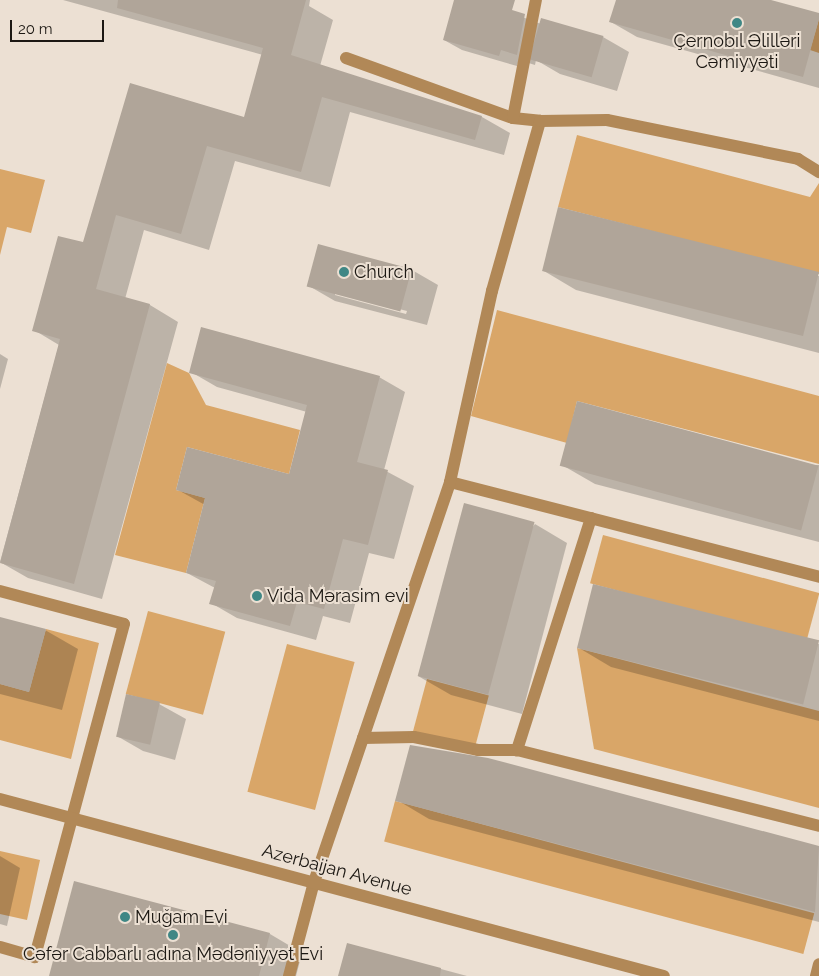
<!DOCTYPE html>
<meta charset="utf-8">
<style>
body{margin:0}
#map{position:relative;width:819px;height:976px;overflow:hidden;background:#ece0d3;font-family:Raleway,sans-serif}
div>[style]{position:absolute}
.green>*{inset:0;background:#d9a668;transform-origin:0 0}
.shadow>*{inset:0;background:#0003}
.building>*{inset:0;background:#b0a599;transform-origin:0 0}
.service>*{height:12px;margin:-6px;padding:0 6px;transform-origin:6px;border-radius:6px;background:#b18857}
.tertiary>*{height:12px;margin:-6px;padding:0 6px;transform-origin:6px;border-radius:6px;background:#b18857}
.dots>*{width:14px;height:14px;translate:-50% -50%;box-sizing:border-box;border:2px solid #ece0d3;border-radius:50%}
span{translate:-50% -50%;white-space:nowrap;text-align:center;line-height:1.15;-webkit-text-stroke:4px #ece0d3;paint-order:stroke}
.poi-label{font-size:18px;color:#1c1813}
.left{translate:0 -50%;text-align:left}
.street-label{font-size:18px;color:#1c1813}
.scale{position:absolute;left:10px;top:20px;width:94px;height:22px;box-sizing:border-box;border:2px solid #1c1813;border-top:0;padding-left:6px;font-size:15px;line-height:18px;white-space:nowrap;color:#1c1813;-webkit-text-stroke:4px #ece0d3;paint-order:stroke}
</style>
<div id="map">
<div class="green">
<i style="clip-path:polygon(819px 19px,819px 53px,810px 50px)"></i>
<i style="clip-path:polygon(577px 135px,810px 197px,819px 183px,819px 274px,558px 207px)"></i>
<i style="clip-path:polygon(0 169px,45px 180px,31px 233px,7px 227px,0 255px)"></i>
<i style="clip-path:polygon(497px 310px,819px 396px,819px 464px,577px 401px,567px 443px,471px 416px)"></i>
<i style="clip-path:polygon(167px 363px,189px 373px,206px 405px,300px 430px,289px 474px,187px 447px,176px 490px,205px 498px,186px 573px,115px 555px)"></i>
<i style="left:603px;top:535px;width:224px;height:50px;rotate:15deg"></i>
<i style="left:148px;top:611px;width:80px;height:86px;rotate:15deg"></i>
<i style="clip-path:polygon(46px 629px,99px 643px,71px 759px,0 740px,0 684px,29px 692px)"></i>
<i style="left:287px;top:644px;width:70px;height:153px;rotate:15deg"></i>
<i style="clip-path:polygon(577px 648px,819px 711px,819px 808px,594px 749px)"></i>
<i style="left:427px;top:679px;width:64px;height:61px;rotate:15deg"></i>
<i style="left:395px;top:801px;width:434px;height:42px;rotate:15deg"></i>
<i style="clip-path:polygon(0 851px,40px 860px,27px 920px,0 914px)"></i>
</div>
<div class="shadow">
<i style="clip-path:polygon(63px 0,310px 0,309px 6px,333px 20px,320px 66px,482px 117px,510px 133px,504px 155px,350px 112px,330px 187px,235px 161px,209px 250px,144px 230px,125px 299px,150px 305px,178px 322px,102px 599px,28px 578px,0 562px,59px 345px,34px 330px,84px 244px,131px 84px,245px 118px,263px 55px)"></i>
<i style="clip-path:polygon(456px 0,476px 0,541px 24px,542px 20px,603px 37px,629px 52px,617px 91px,560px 74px,536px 60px,535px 65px,519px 60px,517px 66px,462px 50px,444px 40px)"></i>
<i style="clip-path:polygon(617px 0,767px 0,819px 15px,819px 88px,637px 37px,611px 22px)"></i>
<i style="clip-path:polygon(evenodd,412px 270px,438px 285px,427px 325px,335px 301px,309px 286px,412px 270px,335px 293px,407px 311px,406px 314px,335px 295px,335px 293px)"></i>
<i style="clip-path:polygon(544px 271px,819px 276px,819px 353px,576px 290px)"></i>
<i style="clip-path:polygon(0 354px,8px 359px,0 389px)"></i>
<i style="clip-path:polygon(191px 372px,379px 377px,405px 392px,384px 470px,414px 486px,394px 559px,369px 553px,350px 623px,323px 616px,316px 640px,237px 618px,211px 603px,215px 588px,187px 573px,205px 505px,178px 490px,290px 475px,307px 412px,217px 387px)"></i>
<i style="clip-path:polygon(562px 465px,819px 465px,819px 542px,595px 484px)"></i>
<i style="clip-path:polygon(535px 524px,567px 543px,522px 714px,451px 695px,418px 676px)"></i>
<i style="clip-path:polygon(0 618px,45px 630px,78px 649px,62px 710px,0 694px)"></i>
<i style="clip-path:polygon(819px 644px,819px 721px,611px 667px,579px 648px)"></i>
<i style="clip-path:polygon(159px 704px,186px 719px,175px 760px,143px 751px,117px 736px)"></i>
<i style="clip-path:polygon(487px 759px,819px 847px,819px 922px,429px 819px,397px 800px)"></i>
<i style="clip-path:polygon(0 856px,20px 868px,7px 926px,0 924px)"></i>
<i style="clip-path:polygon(270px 934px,302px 953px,296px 976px,50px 976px)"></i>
<i style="clip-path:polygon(348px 944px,467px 976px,340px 976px)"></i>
</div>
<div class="building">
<i style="clip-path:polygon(118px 0,306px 0,291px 55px,482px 116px,475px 140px,322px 97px,301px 172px,207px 146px,181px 234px,116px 215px,96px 289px,150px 304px,74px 584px,0 563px,60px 339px,32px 331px,58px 236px,83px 242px,130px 83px,244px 117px,263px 48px,117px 8px)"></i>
<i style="clip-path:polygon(454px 0,515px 0,512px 10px,525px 14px,517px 55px,501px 50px,499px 56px,443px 40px)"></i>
<i style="clip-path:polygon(616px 0,771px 0,819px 13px,819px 19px,803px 77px,609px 22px)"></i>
<i style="left:541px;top:18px;width:65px;height:43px;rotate:16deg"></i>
<i style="left:558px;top:207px;width:269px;height:66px;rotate:14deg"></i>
<i style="left:318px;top:244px;width:97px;height:44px;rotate:15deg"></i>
<i style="clip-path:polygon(201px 327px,380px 376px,357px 462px,388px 470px,368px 545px,343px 539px,324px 609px,297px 602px,290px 626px,209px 604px,216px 581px,186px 573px,205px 498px,176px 490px,187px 447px,289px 474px,307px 405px,189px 373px)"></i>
<i style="left:577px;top:401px;width:250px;height:67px;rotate:15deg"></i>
<i style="left:464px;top:503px;width:73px;height:179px;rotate:15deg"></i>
<i style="left:593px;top:584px;width:233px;height:66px;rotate:14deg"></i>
<i style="clip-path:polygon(0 617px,46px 629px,29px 692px,0 684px)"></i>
<i style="left:126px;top:694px;width:35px;height:44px;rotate:13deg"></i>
<i style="clip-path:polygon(410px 745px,488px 758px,819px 846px,815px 912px,395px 801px)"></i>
<i style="clip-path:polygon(74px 881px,270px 933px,259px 976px,49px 976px)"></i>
<i style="clip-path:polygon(347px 943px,441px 968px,440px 976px,338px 976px)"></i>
</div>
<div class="service">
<i style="left:346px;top:58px;width:177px;rotate:19.8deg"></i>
<i style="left:513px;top:118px;width:27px;rotate:6deg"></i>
<i style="left:513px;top:118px;width:120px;rotate:-79deg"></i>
<i style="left:450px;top:482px;width:381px;rotate:14.4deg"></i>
<i style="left:591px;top:518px;width:244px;rotate:107.7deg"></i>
<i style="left:517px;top:750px;width:311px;rotate:14.1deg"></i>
<i style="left:0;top:591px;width:128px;rotate:14.9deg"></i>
<i style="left:124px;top:624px;width:345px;rotate:105deg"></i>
<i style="left:35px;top:957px;width:36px;rotate:-164deg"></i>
<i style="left:363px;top:738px;width:51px;rotate:-1.1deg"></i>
<i style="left:414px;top:737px;width:65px;rotate:11.5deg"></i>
<i style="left:478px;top:750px;width:39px"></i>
<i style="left:289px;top:976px;width:97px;rotate:-75.1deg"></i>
<i style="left:314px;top:882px;width:422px;rotate:-71.2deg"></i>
<i style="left:450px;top:482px;width:196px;rotate:-77.6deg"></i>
<i style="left:492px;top:291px;width:177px;rotate:-74.2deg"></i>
<i style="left:540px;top:121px;width:67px;rotate:-0.9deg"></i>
<i style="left:607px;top:120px;width:195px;rotate:11.5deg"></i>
<i style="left:798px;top:159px;width:25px;rotate:32deg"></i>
<i style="left:816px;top:976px;width:12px;rotate:-76deg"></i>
</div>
<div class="tertiary">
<i style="left:0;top:799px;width:687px;rotate:14.93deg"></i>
</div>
<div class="dots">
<i style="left:737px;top:23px;background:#3f8785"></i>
<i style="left:344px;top:272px;background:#3f8785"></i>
<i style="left:257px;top:596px;background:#3f8785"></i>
<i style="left:125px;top:917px;background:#3f8785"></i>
<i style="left:173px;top:935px;background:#3f8785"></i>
</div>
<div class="poi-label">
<span style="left:737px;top:52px">Çernobıl Əlilləri<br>Cəmiyyəti</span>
<span class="left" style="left:354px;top:272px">Church</span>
<span class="left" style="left:267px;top:596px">Vida Mərasim evi</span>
<span class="left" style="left:135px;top:917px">Muğam Evi</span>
<span style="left:173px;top:954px">Cəfər Cabbarlı adına Mədəniyyət Evi</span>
</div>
<div class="street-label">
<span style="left:337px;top:870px;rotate:15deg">Azerbaijan Avenue</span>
</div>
<div class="scale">20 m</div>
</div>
